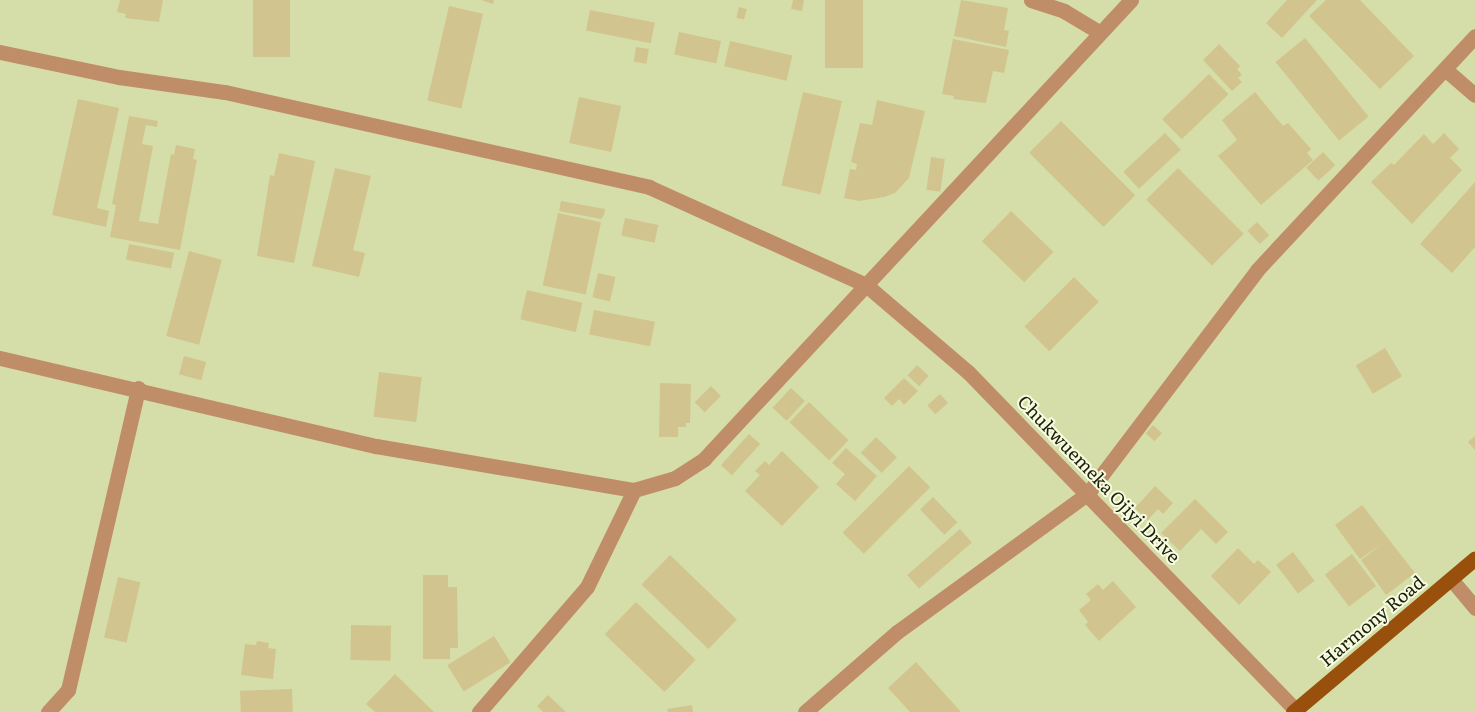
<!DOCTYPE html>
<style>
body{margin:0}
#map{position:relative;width:1475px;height:712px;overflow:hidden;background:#d5dea8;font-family:Literata,serif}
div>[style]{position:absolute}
.building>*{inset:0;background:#d2c48f;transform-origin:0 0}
.minor>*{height:15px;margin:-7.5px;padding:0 7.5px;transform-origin:7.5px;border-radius:7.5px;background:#c08d69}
.major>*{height:15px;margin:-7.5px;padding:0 7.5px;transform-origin:7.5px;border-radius:7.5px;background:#98500c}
span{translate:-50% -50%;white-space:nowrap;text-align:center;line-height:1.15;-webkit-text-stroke:4px #f7fce1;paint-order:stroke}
.street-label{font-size:18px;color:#1c1f0a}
</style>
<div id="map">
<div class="building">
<i style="clip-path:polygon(120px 0,163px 0,159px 22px,125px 18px,126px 14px,117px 12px)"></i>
<i style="left:253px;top:0;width:37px;height:57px"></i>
<i style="clip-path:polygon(481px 0,494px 0,493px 4px)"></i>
<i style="clip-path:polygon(793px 0,804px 0,802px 11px,791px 9px)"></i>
<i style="left:825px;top:0;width:38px;height:68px"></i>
<i style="clip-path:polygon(961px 0,1008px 8px,1004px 30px,1009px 31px,1006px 47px,954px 36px)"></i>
<i style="clip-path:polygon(1287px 0,1317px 0,1282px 38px,1266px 23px)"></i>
<i style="clip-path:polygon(1326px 0,1360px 0,1414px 56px,1380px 89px,1309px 16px)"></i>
<i style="left:449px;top:6px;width:35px;height:97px;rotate:13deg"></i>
<i style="left:739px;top:7px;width:8px;height:11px;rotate:14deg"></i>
<i style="left:590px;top:10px;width:66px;height:21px;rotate:11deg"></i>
<i style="left:679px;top:32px;width:43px;height:23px;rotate:12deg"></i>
<i style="left:1305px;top:38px;width:101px;height:38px;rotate:51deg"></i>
<i style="clip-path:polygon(953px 39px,1009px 50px,1004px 73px,993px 71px,986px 103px,953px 99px,954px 96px,942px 94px)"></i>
<i style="left:730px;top:41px;width:64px;height:26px;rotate:13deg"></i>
<i style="clip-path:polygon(1219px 44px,1240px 66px,1237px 69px,1242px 75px,1238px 78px,1242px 82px,1232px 91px,1203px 60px)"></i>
<i style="left:636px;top:47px;width:13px;height:15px;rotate:9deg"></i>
<i style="left:1209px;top:74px;width:28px;height:65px;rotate:46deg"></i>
<i style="left:803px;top:92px;width:40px;height:96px;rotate:13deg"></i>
<i style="clip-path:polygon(1255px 92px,1283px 126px,1288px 123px,1311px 149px,1307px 153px,1313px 160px,1261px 205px,1218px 156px,1237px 140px,1222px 120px)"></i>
<i style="left:579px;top:97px;width:43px;height:47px;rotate:12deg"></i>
<i style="clip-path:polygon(78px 99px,119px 108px,97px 208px,109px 211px,106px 227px,52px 215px)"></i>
<i style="clip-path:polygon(877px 100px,925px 111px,909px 178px,895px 193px,884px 197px,859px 201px,844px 198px,850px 169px,856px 170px,857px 164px,851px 162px,860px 123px,872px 125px)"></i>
<i style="clip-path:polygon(129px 116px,158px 121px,157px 127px,146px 125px,142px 144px,153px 146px,139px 221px,158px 224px,171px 154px,174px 155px,176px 145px,195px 149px,193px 159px,197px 160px,180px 250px,110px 237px,116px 205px,112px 204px)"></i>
<i style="left:1061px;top:121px;width:105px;height:45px;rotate:45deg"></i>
<i style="left:1165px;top:133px;width:23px;height:57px;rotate:47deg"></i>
<i style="clip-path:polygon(1444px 133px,1459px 149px,1450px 158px,1462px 170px,1412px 224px,1371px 182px,1391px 163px,1394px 165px,1424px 134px,1433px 144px)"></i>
<i style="left:1323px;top:152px;width:18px;height:23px;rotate:47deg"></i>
<i style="clip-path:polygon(279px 153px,315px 161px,294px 263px,257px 256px,270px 175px,274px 176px)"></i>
<i style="left:931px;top:157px;width:14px;height:33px;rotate:8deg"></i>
<i style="clip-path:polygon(335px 168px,371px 176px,353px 250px,365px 253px,359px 277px,312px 266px)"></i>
<i style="left:1178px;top:168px;width:93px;height:45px;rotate:45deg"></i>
<i style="clip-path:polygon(1475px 182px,1475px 247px,1452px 273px,1420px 244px)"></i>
<i style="clip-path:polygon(561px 201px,605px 209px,604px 215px,601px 219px,559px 211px)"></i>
<i style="left:1011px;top:211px;width:59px;height:42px;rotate:44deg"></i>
<i style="left:558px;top:213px;width:44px;height:74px;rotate:12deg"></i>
<i style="left:625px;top:218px;width:34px;height:18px;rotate:12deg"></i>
<i style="left:1257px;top:222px;width:18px;height:13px;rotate:47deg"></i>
<i style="left:129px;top:244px;width:46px;height:16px;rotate:11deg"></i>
<i style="left:189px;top:251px;width:34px;height:88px;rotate:15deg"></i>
<i style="left:598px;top:273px;width:18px;height:25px;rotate:13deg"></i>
<i style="left:1074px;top:277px;width:35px;height:70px;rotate:45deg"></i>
<i style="left:527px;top:290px;width:57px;height:30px;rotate:13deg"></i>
<i style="left:594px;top:310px;width:62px;height:25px;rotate:11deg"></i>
<i style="left:1385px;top:348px;width:33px;height:34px;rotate:59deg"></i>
<i style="left:184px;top:356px;width:23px;height:19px;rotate:15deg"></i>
<i style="left:917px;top:365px;width:16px;height:14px;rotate:43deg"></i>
<i style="left:379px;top:372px;width:43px;height:45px;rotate:7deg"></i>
<i style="clip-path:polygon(904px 378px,918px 391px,904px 405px,899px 399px,892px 406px,884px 398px)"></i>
<i style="clip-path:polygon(660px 383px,691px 384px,690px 423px,686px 423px,686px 427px,678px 427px,678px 437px,659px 437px)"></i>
<i style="left:711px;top:386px;width:14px;height:23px;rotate:45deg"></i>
<i style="left:791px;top:388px;width:19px;height:27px;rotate:43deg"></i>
<i style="left:940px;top:394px;width:12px;height:17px;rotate:48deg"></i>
<i style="left:809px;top:402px;width:55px;height:28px;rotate:44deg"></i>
<i style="left:1153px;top:425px;width:12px;height:11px;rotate:42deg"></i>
<i style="left:749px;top:434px;width:15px;height:42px;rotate:42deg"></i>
<i style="clip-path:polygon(1475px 436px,1475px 450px,1468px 442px)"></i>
<i style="left:876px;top:437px;width:29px;height:22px;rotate:44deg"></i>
<i style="clip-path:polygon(846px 448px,877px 476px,855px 501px,836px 484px,845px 474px,832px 463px)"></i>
<i style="clip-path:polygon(782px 451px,819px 487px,782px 526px,745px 491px,760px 475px,755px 471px,765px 461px,769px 465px)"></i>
<i style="left:909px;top:466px;width:30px;height:94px;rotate:45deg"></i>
<i style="clip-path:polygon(1155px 486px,1173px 503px,1163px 514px,1158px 509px,1148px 520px,1135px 508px)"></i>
<i style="left:933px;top:497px;width:35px;height:18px;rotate:46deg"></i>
<i style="clip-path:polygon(1195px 499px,1228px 532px,1216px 544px,1201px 529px,1180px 551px,1161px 533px)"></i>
<i style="clip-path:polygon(1362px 505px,1415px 573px,1386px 595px,1361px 560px,1383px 543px,1360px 559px,1335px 525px)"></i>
<i style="left:960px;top:529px;width:18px;height:70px;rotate:49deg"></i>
<i style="clip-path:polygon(1238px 548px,1254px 564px,1258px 560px,1271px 572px,1239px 605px,1211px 576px)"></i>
<i style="left:1293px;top:552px;width:36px;height:21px;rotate:53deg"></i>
<i style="left:1352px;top:554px;width:40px;height:34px;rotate:53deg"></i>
<i style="left:670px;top:555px;width:93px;height:41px;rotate:44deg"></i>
<i style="clip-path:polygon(423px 575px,448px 575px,448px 587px,457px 587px,458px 648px,450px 648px,450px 659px,423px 659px)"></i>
<i style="left:118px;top:577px;width:23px;height:62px;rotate:13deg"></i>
<i style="clip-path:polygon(1113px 581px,1136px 607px,1099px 641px,1085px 625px,1088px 622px,1079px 610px,1091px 600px,1086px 594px,1098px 584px,1103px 590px)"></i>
<i style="left:636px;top:602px;width:83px;height:45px;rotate:44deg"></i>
<i style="left:351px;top:625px;width:40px;height:35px;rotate:1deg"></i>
<i style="left:494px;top:636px;width:31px;height:55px;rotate:58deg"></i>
<i style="clip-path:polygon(257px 641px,269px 643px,268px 648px,276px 649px,273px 679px,241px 675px,245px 644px,256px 645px)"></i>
<i style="clip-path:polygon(916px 662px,961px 712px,910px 712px,888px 688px)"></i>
<i style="clip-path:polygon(395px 674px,434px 712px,375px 712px,366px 704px)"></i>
<i style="left:292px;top:689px;width:23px;height:52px;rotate:88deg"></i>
<i style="clip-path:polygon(548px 695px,566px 712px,543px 712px,537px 706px)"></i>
<i style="clip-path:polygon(692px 705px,693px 712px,668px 712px,667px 709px)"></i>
</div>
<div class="minor">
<i style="left:1031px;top:0;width:35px;rotate:18deg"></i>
<i style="left:1064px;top:11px;width:41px;rotate:31deg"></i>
<i style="left:0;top:52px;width:122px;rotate:11.9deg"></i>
<i style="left:119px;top:77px;width:107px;rotate:8.1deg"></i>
<i style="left:225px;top:92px;width:435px;rotate:12.6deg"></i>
<i style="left:649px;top:187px;width:238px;rotate:24.3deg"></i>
<i style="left:866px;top:285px;width:134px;rotate:40.5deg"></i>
<i style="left:968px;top:372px;width:470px;rotate:45.9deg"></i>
<i style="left:1446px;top:70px;width:38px;rotate:41deg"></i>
<i style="left:0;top:358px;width:386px;rotate:13.2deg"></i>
<i style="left:376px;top:446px;width:262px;rotate:9.7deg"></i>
<i style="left:634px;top:490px;width:43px;rotate:-16.3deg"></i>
<i style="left:675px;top:478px;width:35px;rotate:-33deg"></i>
<i style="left:704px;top:459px;width:627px;rotate:-47.07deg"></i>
<i style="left:1451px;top:579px;width:38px;rotate:50deg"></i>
<i style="left:48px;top:712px;width:30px;rotate:-48deg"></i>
<i style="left:68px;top:690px;width:310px;rotate:-76.9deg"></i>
<i style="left:479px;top:712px;width:165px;rotate:-49.2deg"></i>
<i style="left:587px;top:587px;width:108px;rotate:-64.1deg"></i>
<i style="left:805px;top:712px;width:122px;rotate:-41deg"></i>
<i style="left:897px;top:632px;width:236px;rotate:-36deg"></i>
<i style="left:1088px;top:493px;width:280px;rotate:-52.8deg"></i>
<i style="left:1257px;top:270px;width:320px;rotate:-47deg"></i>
</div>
<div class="major">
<i style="left:1293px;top:712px;width:238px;rotate:-40.2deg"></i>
</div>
<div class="street-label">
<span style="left:1099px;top:479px;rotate:46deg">Chukwuemeka Ojiyi Drive</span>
<span style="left:1372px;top:621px;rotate:-40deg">Harmony Road</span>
</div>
</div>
